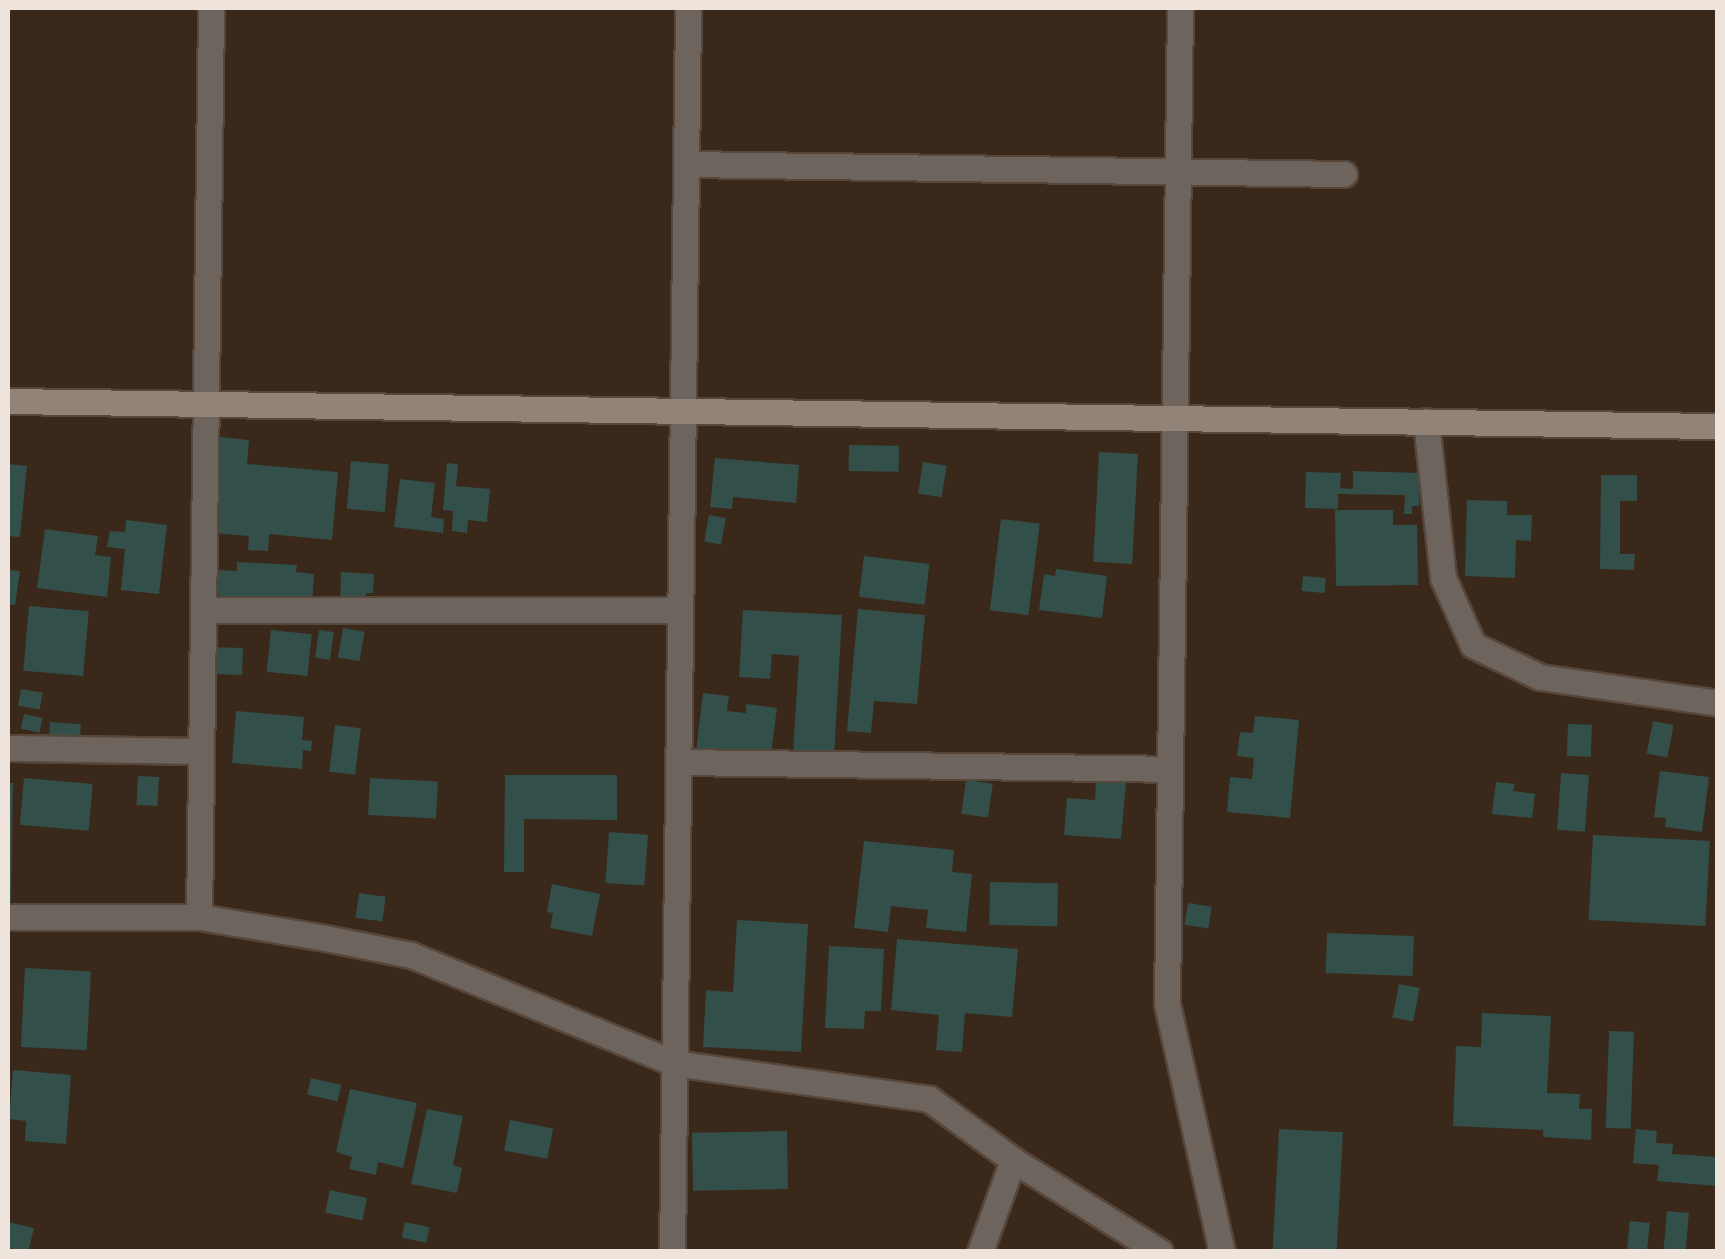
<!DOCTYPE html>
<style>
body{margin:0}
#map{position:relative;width:1725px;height:1259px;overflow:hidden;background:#3a281b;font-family:Quicksand,sans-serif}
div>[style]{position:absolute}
.building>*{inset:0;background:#334f49;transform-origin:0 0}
.roads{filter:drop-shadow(2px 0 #57463a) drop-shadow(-2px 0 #57463a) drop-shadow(0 2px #57463a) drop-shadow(0 -2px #57463a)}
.street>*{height:25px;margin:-12.5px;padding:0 12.5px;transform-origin:12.5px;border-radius:12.5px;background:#6d645d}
.secondary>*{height:25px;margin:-12.5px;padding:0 12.5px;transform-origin:12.5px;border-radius:12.5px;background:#918378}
span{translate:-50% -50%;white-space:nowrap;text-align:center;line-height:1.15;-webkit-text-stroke:8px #1b130d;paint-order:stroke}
.frame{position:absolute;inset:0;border:10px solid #efe4db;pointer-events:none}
</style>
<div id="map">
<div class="building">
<i style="clip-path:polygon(220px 437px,249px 440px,247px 464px,338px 472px,332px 540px,269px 534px,268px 551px,248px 550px,249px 536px,213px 533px)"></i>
<i style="left:849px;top:445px;width:50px;height:26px;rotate:1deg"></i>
<i style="left:1099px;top:452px;width:39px;height:110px;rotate:3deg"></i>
<i style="clip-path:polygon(715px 458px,799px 465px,796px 503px,733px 497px,732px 509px,710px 507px)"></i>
<i style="left:351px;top:461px;width:38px;height:48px;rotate:5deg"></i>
<i style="left:923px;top:462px;width:24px;height:32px;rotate:9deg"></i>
<i style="clip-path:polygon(447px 463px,458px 464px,456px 486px,490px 489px,487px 522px,468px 520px,467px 533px,452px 531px,453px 511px,443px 510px)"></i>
<i style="clip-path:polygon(8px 464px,27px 466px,20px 537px,8px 536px)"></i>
<i style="clip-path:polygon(1353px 471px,1420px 473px,1419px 506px,1412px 506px,1412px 514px,1404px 514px,1405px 495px,1338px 494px,1338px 509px,1305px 508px,1306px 472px,1341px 473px,1340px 488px,1353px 489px)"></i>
<i style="clip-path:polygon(1601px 475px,1637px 475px,1637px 501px,1620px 501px,1620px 554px,1635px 554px,1634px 570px,1600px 569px)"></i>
<i style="clip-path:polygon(400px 479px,435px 483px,431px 517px,444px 519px,443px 533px,394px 527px)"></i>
<i style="clip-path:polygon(1467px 500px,1507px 501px,1507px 515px,1532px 515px,1531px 541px,1516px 540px,1515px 578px,1465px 576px)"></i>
<i style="clip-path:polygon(1335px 510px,1393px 510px,1393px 525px,1417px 525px,1418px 585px,1336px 586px)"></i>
<i style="left:709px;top:515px;width:17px;height:27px;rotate:10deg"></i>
<i style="left:1001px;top:519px;width:39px;height:92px;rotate:7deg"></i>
<i style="clip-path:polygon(126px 520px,167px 525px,159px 594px,121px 590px,125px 549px,107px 547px,110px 531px,125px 532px)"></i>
<i style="clip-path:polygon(45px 529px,98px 536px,95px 555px,111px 557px,107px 597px,37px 588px)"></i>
<i style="left:864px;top:556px;width:66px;height:41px;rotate:7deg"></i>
<i style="clip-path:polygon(237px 562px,297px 565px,296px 572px,314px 574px,312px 609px,219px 604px,217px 570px,237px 571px)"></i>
<i style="clip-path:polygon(1056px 569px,1107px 576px,1102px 618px,1039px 610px,1044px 574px,1055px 576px)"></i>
<i style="clip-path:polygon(8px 570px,20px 571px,15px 605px,8px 604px)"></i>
<i style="clip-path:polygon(341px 572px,374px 574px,373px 593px,366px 593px,365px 606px,340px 605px)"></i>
<i style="left:1303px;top:576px;width:23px;height:15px;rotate:5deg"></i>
<i style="left:29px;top:606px;width:60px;height:65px;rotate:5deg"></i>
<i style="clip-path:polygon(858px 609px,925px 615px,917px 704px,874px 701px,871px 733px,847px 731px)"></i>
<i style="clip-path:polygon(743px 610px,842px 615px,834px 757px,793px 754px,799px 656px,772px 654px,770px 679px,739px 677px)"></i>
<i style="left:343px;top:628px;width:22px;height:30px;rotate:10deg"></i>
<i style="left:271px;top:630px;width:41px;height:42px;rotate:6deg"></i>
<i style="left:319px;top:630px;width:15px;height:28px;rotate:8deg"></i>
<i style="left:213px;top:647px;width:30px;height:27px;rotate:2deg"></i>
<i style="left:21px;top:689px;width:22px;height:17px;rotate:10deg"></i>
<i style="clip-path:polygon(703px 693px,729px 696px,727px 711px,746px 713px,746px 704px,777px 708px,770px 761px,696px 752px)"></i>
<i style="clip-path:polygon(236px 711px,304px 717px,302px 740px,312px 741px,311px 751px,303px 750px,302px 769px,232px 763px)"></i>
<i style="left:24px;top:714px;width:19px;height:15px;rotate:12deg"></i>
<i style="clip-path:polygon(1255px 716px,1299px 720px,1290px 818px,1227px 812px,1230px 777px,1252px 779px,1254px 758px,1237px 756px,1240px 732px,1253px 733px)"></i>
<i style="left:1653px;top:721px;width:21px;height:33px;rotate:11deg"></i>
<i style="left:50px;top:722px;width:31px;height:19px;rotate:4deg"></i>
<i style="left:1568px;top:724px;width:24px;height:32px;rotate:2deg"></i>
<i style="left:335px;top:725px;width:26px;height:47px;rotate:7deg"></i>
<i style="clip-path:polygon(1660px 771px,1709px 777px,1702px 832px,1665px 827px,1666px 818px,1654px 817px)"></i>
<i style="left:1561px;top:773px;width:28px;height:57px;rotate:4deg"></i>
<i style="clip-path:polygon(505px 775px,617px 775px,617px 820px,524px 819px,524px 872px,504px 872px)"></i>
<i style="left:138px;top:776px;width:21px;height:29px;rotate:3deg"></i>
<i style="left:24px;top:778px;width:69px;height:47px;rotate:5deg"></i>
<i style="left:370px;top:778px;width:68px;height:37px;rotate:3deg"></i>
<i style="left:966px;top:780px;width:27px;height:34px;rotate:8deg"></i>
<i style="clip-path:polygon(1096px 780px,1126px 783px,1121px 839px,1064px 835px,1067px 798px,1095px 800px)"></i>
<i style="clip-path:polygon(1496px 782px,1515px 784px,1513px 791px,1535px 794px,1532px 818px,1492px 814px)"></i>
<i style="clip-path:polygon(8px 783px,13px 783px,11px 902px,8px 902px)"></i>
<i style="left:609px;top:832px;width:39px;height:51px;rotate:4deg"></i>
<i style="left:1593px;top:835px;width:117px;height:85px;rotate:3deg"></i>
<i style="clip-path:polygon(864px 841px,954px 850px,952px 872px,972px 874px,966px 932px,926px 928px,928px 910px,891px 906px,888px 932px,854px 928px)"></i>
<i style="left:990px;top:882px;width:68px;height:43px;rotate:1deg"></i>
<i style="clip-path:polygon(552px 884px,600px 894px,592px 936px,550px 928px,553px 913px,547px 912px)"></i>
<i style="left:359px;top:893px;width:27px;height:25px;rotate:8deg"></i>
<i style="left:1188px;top:903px;width:24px;height:22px;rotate:9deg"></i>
<i style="clip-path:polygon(737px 920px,808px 924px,801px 1052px,703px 1047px,706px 990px,733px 992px)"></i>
<i style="left:1327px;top:933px;width:87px;height:40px;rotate:2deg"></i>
<i style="clip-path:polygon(897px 939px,1018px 949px,1012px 1017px,965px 1013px,962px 1052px,936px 1050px,939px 1015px,891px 1010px)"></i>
<i style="clip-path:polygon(829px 946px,884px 949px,881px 1011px,865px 1011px,864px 1029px,825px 1028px)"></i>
<i style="left:25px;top:968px;width:66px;height:79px;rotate:3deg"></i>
<i style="left:1399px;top:984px;width:21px;height:34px;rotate:11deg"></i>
<i style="clip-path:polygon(1482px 1013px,1551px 1016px,1547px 1093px,1580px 1094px,1579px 1109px,1592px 1109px,1591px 1140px,1543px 1137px,1543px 1130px,1453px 1126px,1456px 1046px,1481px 1047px)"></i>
<i style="left:1609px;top:1031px;width:25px;height:97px;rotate:2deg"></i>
<i style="clip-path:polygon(13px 1070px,71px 1075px,66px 1144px,25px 1141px,26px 1121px,9px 1119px)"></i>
<i style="left:311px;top:1078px;width:31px;height:17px;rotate:13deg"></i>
<i style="clip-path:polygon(350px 1089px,417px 1103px,403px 1168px,378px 1162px,376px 1175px,349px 1169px,352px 1157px,336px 1152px)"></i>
<i style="clip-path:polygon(427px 1109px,463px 1116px,453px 1165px,462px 1168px,457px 1193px,411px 1184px)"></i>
<i style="left:510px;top:1120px;width:44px;height:31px;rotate:11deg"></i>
<i style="left:1279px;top:1129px;width:64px;height:123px;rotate:3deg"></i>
<i style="clip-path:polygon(1636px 1129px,1657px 1131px,1656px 1143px,1673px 1144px,1672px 1154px,1718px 1157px,1716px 1186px,1657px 1181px,1659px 1165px,1633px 1163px)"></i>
<i style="left:787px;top:1131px;width:58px;height:95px;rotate:89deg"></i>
<i style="left:330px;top:1190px;width:38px;height:23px;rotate:12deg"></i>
<i style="left:1667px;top:1211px;width:22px;height:41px;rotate:5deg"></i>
<i style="left:1630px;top:1221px;width:20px;height:31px;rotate:6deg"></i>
<i style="clip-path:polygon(8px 1222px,34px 1228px,28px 1252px,8px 1248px)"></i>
<i style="left:405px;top:1222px;width:25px;height:16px;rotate:12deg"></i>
</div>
<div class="roads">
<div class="street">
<i style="left:1180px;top:8px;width:996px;rotate:90.75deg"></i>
<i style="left:1167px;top:1004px;width:254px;rotate:77.5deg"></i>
<i style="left:686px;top:164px;width:658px;rotate:0.87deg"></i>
<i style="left:1426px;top:421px;width:158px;rotate:83.8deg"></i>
<i style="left:1443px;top:578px;width:73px;rotate:65.9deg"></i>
<i style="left:1473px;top:645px;width:74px;rotate:25.5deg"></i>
<i style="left:1540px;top:677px;width:180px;rotate:8.3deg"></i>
<i style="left:205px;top:610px;width:475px"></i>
<i style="left:8px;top:748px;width:193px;rotate:0.9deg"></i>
<i style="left:679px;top:762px;width:491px;rotate:0.8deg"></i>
<i style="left:8px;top:917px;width:191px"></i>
<i style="left:199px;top:917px;width:123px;rotate:9.4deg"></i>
<i style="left:320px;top:937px;width:93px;rotate:11.2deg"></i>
<i style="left:411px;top:955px;width:284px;rotate:22.3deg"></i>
<i style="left:674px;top:1063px;width:258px;rotate:8deg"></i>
<i style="left:929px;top:1099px;width:104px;rotate:36deg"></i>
<i style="left:1013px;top:1160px;width:173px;rotate:32deg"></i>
<i style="left:199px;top:917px;width:909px;rotate:-89.24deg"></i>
<i style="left:672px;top:1252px;width:1244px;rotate:-89.26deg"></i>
<i style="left:980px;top:1252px;width:98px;rotate:-70.3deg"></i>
</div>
<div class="secondary">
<i style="left:8px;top:401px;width:1710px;rotate:0.84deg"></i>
</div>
</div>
<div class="frame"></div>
</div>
